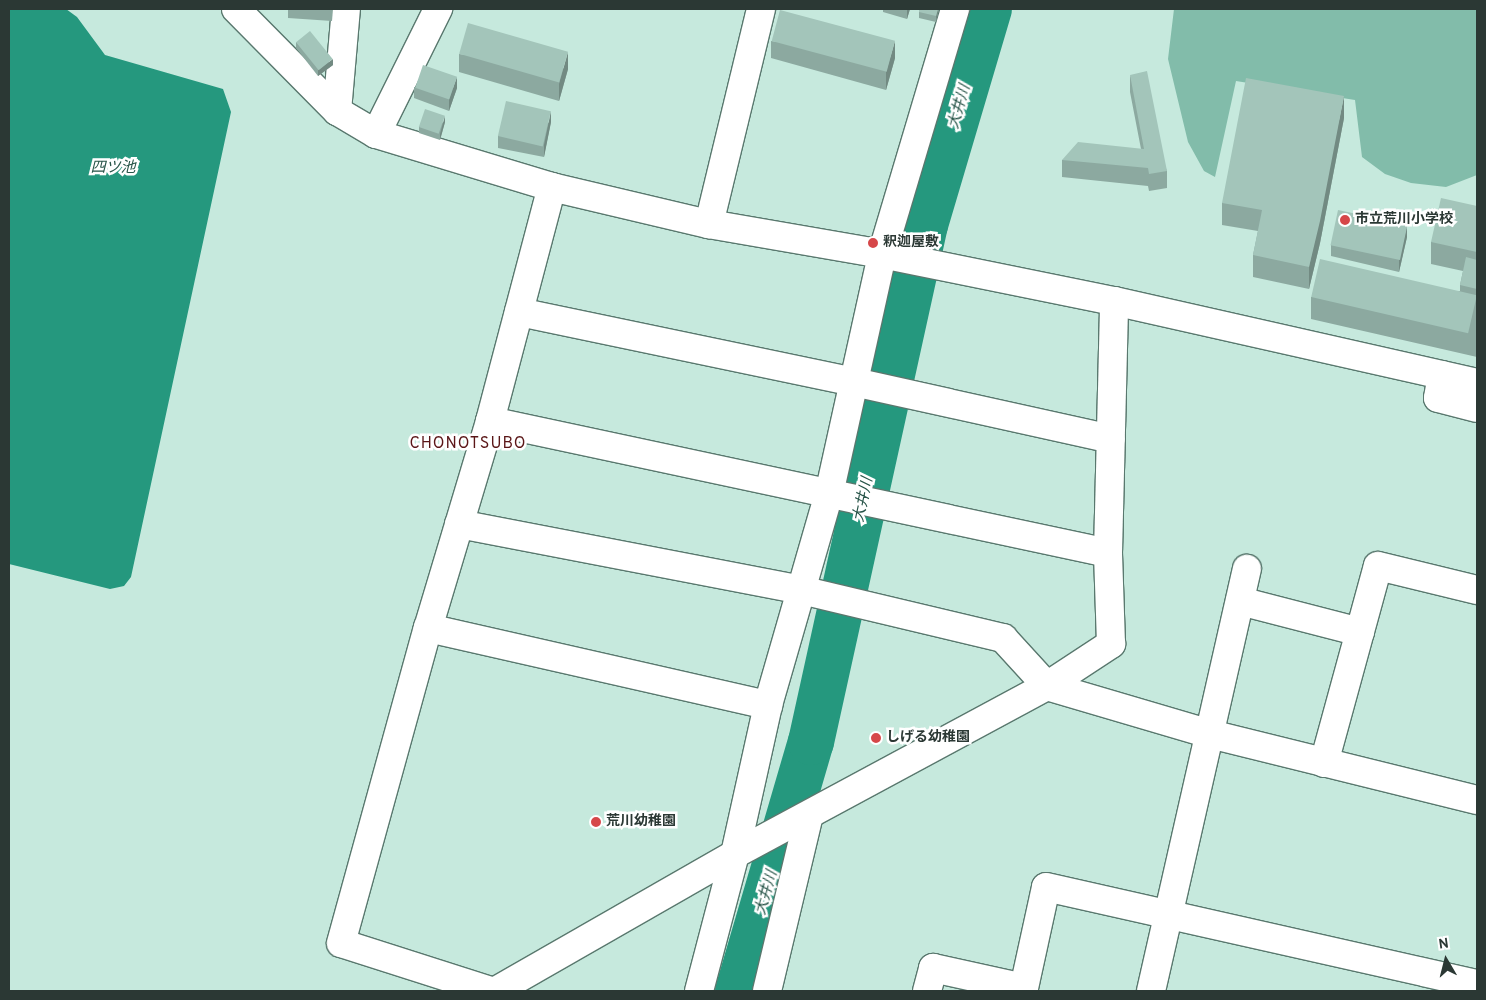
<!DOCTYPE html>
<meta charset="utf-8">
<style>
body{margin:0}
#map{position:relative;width:1486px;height:1000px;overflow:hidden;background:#c6e9dd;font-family:Overpass,"Noto Sans JP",sans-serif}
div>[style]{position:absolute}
.green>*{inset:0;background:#82bcaa}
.water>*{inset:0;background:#25987e}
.river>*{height:46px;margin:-23px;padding:0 23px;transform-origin:23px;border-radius:23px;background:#25987e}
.roads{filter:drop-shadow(1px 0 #59786e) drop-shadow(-1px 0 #59786e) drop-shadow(0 1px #59786e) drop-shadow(0 -1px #59786e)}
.minor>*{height:28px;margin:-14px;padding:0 14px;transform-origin:14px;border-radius:14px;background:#fff}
.wall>*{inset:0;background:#8ca9a0}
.shaded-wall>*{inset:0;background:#728a82}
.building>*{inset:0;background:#a3c5ba;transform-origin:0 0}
.dots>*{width:14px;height:14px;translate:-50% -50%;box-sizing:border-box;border:2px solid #fff;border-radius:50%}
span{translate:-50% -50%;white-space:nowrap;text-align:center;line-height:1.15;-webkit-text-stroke:5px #fff;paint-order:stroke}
.poi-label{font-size:14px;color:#2b3834;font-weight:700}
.left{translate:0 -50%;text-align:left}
.water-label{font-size:15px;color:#275448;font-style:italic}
.quarter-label{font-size:16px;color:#5a1617;letter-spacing:1px}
.frame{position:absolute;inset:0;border:10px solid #2b3834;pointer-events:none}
.north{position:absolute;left:1421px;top:935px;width:50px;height:50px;-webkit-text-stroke:4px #fff;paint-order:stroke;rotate:352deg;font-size:14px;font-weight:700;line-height:20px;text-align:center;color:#2b3834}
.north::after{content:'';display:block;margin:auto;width:18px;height:22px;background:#2b3834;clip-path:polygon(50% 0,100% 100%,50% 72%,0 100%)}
</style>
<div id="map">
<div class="green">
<i style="clip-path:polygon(1174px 9px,1477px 9px,1477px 175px,1446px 187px,1411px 183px,1385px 174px,1362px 157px,1355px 100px,1236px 81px,1215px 177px,1204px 171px,1188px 142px,1168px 59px)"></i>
</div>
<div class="water">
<i style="clip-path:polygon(9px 9px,66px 9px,77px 17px,105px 55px,223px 89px,231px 112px,131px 577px,124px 586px,110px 589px,9px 564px)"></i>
</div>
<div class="river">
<i style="left:738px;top:991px;width:259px;rotate:-73.7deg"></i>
<i style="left:811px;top:742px;width:529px;rotate:-77.57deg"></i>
<i style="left:925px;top:225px;width:225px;rotate:-73.5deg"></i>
</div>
<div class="roads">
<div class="minor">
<i style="left:236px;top:9px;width:144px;rotate:45.3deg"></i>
<i style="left:337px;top:111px;width:45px;rotate:30.5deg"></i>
<i style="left:376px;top:134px;width:184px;rotate:16.8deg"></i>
<i style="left:552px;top:187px;width:161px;rotate:13.3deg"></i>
<i style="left:709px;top:224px;width:176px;rotate:9.8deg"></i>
<i style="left:882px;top:254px;width:237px;rotate:11.5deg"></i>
<i style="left:1114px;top:301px;width:372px;rotate:12.7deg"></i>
<i style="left:337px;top:111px;width:102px;rotate:-85deg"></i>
<i style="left:376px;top:134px;width:140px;rotate:-63.6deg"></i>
<i style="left:709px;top:224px;width:221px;rotate:-76.4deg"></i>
<i style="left:519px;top:312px;width:342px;rotate:11.8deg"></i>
<i style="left:854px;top:382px;width:263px;rotate:12.5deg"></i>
<i style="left:1442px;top:375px;width:23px;rotate:100deg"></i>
<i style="left:1438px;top:398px;width:40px;rotate:14.4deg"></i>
<i style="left:490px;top:421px;width:632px;rotate:12.06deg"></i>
<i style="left:459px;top:524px;width:348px;rotate:10.9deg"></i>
<i style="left:801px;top:590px;width:208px;rotate:13.4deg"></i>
<i style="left:1003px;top:638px;width:65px;rotate:47.5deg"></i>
<i style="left:1047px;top:686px;width:170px;rotate:16.4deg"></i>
<i style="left:1210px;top:734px;width:275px;rotate:13.9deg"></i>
<i style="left:1240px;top:601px;width:124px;rotate:14.5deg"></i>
<i style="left:428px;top:628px;width:349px;rotate:12.8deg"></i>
<i style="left:1324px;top:763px;width:204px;rotate:-74.7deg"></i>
<i style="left:1378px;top:566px;width:102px;rotate:13.6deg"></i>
<i style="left:491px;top:991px;width:157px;rotate:-162.3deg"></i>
<i style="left:341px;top:943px;width:327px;rotate:-74.6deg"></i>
<i style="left:428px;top:628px;width:216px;rotate:-73.3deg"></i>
<i style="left:490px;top:421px;width:242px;rotate:-75.2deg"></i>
<i style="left:496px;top:991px;width:275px;rotate:-29.8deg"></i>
<i style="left:735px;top:854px;width:354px;rotate:-28.3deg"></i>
<i style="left:1047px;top:686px;width:77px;rotate:-33.3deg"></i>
<i style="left:1111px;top:644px;width:91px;rotate:-91.9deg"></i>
<i style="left:1108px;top:553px;width:252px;rotate:-88.6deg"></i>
<i style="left:699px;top:991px;width:142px;rotate:-75.3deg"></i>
<i style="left:735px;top:854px;width:153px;rotate:-77.5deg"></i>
<i style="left:768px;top:705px;width:220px;rotate:-73.9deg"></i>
<i style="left:829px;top:494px;width:246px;rotate:-77.5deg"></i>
<i style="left:882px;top:254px;width:256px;rotate:-73.4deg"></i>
<i style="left:767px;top:991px;width:181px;rotate:-76.6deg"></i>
<i style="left:927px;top:991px;width:24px;rotate:-75deg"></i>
<i style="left:933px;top:968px;width:93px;rotate:12.4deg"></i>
<i style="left:1024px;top:988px;width:103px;rotate:-77.7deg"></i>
<i style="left:1046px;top:887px;width:442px;rotate:12.7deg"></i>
<i style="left:1151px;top:991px;width:433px;rotate:-77.2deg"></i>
</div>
</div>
<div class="wall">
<i style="clip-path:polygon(288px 9px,333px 9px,332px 21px,288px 18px)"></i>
<i style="clip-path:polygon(883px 9px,910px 9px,907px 19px,883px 12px)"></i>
<i style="clip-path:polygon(939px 9px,936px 22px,919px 18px,919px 12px)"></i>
<i style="clip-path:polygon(771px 41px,895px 58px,886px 90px,771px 58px)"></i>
<i style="clip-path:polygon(296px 42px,333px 65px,318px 76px,296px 48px)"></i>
<i style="clip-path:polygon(459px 54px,568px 69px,559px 101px,459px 72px)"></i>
<i style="clip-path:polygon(1130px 75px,1167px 171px,1167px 188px,1149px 191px,1148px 186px,1062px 177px,1062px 160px,1141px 149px,1130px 92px)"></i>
<i style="clip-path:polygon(414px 87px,457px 88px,449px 111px,414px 98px)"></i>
<i style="clip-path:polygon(1344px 118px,1320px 243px,1309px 289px,1253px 277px,1253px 255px,1258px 231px,1222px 225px,1222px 203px)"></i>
<i style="clip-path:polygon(445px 122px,440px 140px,419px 133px,419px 127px)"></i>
<i style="clip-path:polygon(551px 122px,544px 157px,498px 148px,498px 136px)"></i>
<i style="clip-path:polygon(1477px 206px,1477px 357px,1311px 319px,1311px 297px,1460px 291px,1460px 285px,1463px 271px,1431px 264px,1431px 242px)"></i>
<i style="clip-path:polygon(1407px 237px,1399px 272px,1331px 256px,1331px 245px)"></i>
</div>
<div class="shaded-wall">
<i style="clip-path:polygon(907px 9px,910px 9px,907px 19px)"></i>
<i style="clip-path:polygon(938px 9px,939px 9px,936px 22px,936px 16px)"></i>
<i style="clip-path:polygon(895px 41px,895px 58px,886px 90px,886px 72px)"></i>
<i style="clip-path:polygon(568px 52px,568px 69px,559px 101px,559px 84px)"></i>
<i style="clip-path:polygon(333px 59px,333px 65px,318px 76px,318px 70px)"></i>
<i style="clip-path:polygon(457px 77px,457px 88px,449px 111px,449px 99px)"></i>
<i style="clip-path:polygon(1344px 96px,1344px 118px,1320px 243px,1309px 289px,1309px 267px)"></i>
<i style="clip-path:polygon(551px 111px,551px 122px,544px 157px,544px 145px)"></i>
<i style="clip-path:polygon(445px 116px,445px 122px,440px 140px,440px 134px)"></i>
<i style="clip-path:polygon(1407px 225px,1407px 237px,1399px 272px,1399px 260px)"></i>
</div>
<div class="building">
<i style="clip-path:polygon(919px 9px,938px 9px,936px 16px,919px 12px)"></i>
<i style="left:780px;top:10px;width:119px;height:32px;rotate:15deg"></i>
<i style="left:468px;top:23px;width:104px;height:32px;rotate:16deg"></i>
<i style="left:310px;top:31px;width:36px;height:18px;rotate:51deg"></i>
<i style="left:423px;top:65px;width:36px;height:24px;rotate:19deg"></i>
<i style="clip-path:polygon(1147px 71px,1167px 171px,1149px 174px,1148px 168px,1062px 160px,1078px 142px,1144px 149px,1130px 75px)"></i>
<i style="clip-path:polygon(1246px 78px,1344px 96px,1320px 221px,1309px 267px,1253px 255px,1262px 210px,1222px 203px)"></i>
<i style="left:506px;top:101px;width:46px;height:36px;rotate:13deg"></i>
<i style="left:425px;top:109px;width:21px;height:19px;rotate:19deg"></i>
<i style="clip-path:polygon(1441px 198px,1477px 206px,1477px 252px,1431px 242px)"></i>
<i style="left:1338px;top:210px;width:71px;height:36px;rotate:12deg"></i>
<i style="clip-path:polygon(1466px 257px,1477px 260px,1477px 289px,1460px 285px)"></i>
<i style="left:1320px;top:259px;width:161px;height:39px;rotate:13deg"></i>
</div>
<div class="dots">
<i style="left:1345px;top:220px;background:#d64749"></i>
<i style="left:873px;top:243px;background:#d64749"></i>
<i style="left:876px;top:738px;background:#d64749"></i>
<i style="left:596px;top:822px;background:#d64749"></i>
</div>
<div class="poi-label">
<span class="left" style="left:1355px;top:220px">市立荒川小学校</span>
<span class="left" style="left:883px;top:243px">釈迦屋敷</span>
<span class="left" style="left:886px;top:738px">しげる幼稚園</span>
<span class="left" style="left:606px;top:822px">荒川幼稚園</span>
</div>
<div class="water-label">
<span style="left:960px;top:107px;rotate:-74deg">大井川</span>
<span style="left:113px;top:169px">四ツ池</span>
<span style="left:864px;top:500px;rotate:-78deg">大井川</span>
<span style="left:767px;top:893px;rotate:-74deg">大井川</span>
</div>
<div class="quarter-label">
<span style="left:468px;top:444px">CHONOTSUBO</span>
</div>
<div class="frame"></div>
<div class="north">N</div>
</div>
